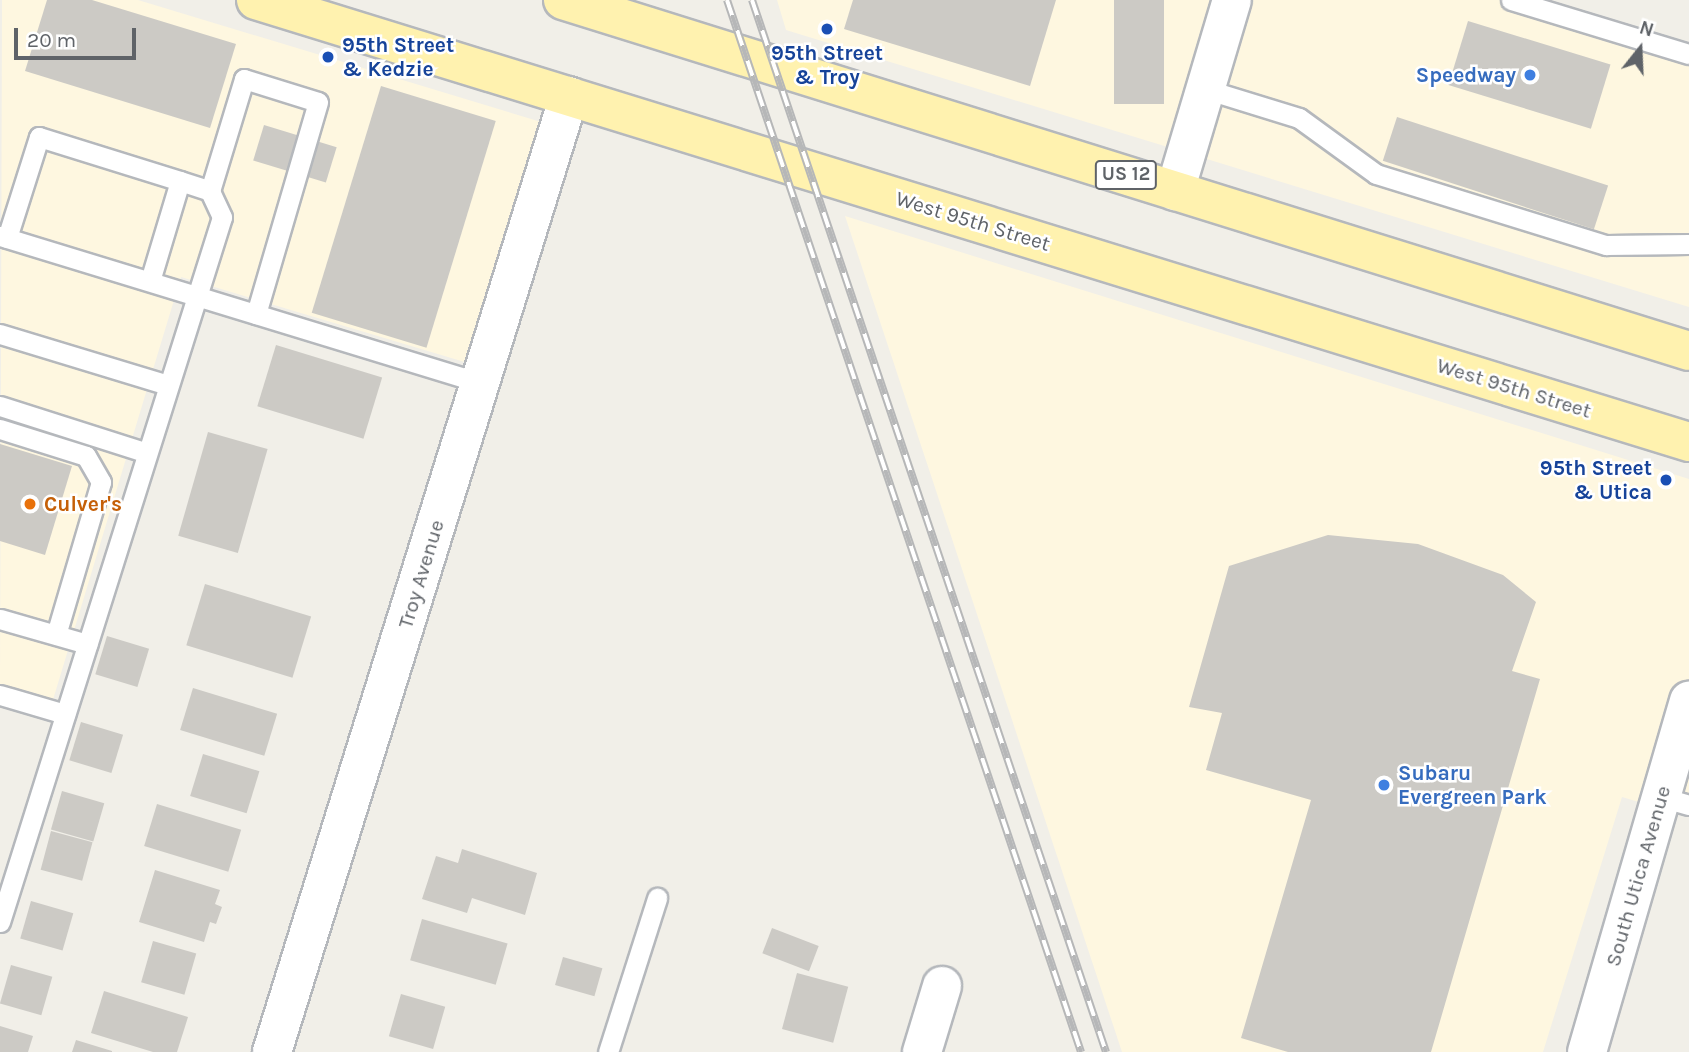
<!DOCTYPE html>
<style>
body{margin:0}
#map{position:relative;width:1689px;height:1052px;overflow:hidden;background:#f1efe8;font-family:Karla,sans-serif}
div>[style]{position:absolute}
.commercial>*{inset:0;background:#fef7e0}
.building>*{inset:0;background:#cccac5;transform-origin:0 0}
.roads{filter:drop-shadow(2px 0 #b5b8bc) drop-shadow(-2px 0 #b5b8bc) drop-shadow(0 2px #b5b8bc) drop-shadow(0 -2px #b5b8bc)}
.service>*{height:19px;margin:-9.5px;padding:0 9.5px;transform-origin:9.5px;border-radius:9.5px;background:#fff}
.minor>*{height:38px;margin:-19px;padding:0 19px;transform-origin:19px;border-radius:19px;background:#fff}
.primary>*{height:38px;margin:-19px;padding:0 19px;transform-origin:19px;border-radius:19px;background:#fff2af}
.rail>*{height:8px;margin-top:-4px;transform-origin:0;background:repeating-linear-gradient(90deg,#fff 0 16px,#b6b7b8 0 32px);box-sizing:border-box;border-block:2px solid #b6b7b8}
.dots>*{width:19px;height:19px;translate:-50% -50%;box-sizing:border-box;border:4px solid #fff;border-radius:50%}
span{translate:-50% -50%;white-space:nowrap;text-align:center;line-height:1.15;-webkit-text-stroke:5px #fff;paint-order:stroke}
.shield-label span{padding:2px 5px;background:#fff;border:2px solid;border-radius:5px;-webkit-text-stroke-width:0}
.shield-label{font-size:19px;color:#5f6368;font-weight:700}
.transit-label{font-size:21px;color:#164399;font-weight:700}
.left{translate:0 -50%;text-align:left}
.right{translate:-100% -50%;text-align:right}
.shop-label{font-size:21px;color:#366cbe;font-weight:700}
.street-label{font-size:21px;color:#5f6368}
.food-label{font-size:21px;color:#c56008;font-weight:700}
.north{position:absolute;left:1605px;top:14px;width:70px;height:70px;-webkit-text-stroke:5px #fff;paint-order:stroke;rotate:18deg;font-size:19px;font-weight:700;line-height:28px;text-align:center;color:#5f6368}
.north::after{content:'';display:block;margin:auto;width:24px;height:32px;background:#5f6368;clip-path:polygon(50% 0,100% 100%,50% 72%,0 100%)}
.scale{position:absolute;left:14px;top:28px;width:122px;height:32px;box-sizing:border-box;border:4px solid #5f6368;border-top:0;padding-left:9px;font-size:21px;line-height:24px;white-space:nowrap;color:#5f6368;-webkit-text-stroke:5px #fff;paint-order:stroke}
</style>
<div id="map">
<div class="commercial">
<i style="clip-path:polygon(2px 0,138px 0,551px 125px,478px 366px,181px 277px,52px 703px,0 687px)"></i>
<i style="clip-path:polygon(777px 0,1511px 0,1689px 54px,1689px 307px,786px 30px)"></i>
<i style="clip-path:polygon(845px 216px,1689px 479px,1689px 817px,1622px 797px,1543px 1052px,1122px 1052px)"></i>
</div>
<div class="building">
<i style="clip-path:polygon(47px 0,92px 0,236px 44px,210px 128px,25px 71px)"></i>
<i style="clip-path:polygon(853px 0,1056px 0,1030px 86px,844px 29px)"></i>
<i style="left:1114px;top:0;width:50px;height:104px"></i>
<i style="left:1468px;top:21px;width:149px;height:67px;rotate:17deg"></i>
<i style="left:381px;top:86px;width:120px;height:237px;rotate:17deg"></i>
<i style="left:1397px;top:117px;width:222px;height:46px;rotate:18deg"></i>
<i style="left:264px;top:125px;width:76px;height:37px;rotate:17deg"></i>
<i style="left:276px;top:345px;width:111px;height:64px;rotate:17deg"></i>
<i style="left:208px;top:432px;width:62px;height:108px;rotate:16deg"></i>
<i style="clip-path:polygon(0 444px,72px 466px,45px 555px,0 541px)"></i>
<i style="clip-path:polygon(1328px 535px,1418px 544px,1503px 575px,1536px 602px,1512px 671px,1540px 679px,1431px 1052px,1288px 1052px,1241px 1038px,1311px 800px,1206px 770px,1222px 713px,1189px 707px,1229px 566px)"></i>
<i style="left:205px;top:584px;width:111px;height:64px;rotate:17deg"></i>
<i style="left:107px;top:636px;width:44px;height:40px;rotate:17deg"></i>
<i style="left:193px;top:688px;width:88px;height:44px;rotate:17deg"></i>
<i style="left:81px;top:722px;width:44px;height:40px;rotate:17deg"></i>
<i style="left:203px;top:754px;width:59px;height:44px;rotate:17deg"></i>
<i style="left:62px;top:791px;width:44px;height:40px;rotate:16deg"></i>
<i style="left:157px;top:804px;width:88px;height:44px;rotate:17deg"></i>
<i style="left:51px;top:831px;width:43px;height:40px;rotate:15deg"></i>
<i style="clip-path:polygon(462px 849px,537px 873px,525px 915px,472px 898px,467px 913px,422px 899px,436px 856px,458px 863px)"></i>
<i style="clip-path:polygon(155px 870px,220px 890px,215px 904px,222px 907px,216px 924px,210px 922px,204px 942px,139px 922px)"></i>
<i style="left:31px;top:901px;width:44px;height:39px;rotate:16deg"></i>
<i style="left:422px;top:919px;width:89px;height:43px;rotate:16deg"></i>
<i style="left:772px;top:928px;width:50px;height:27px;rotate:21deg"></i>
<i style="left:153px;top:941px;width:45px;height:43px;rotate:16deg"></i>
<i style="left:563px;top:957px;width:41px;height:29px;rotate:16deg"></i>
<i style="left:11px;top:965px;width:43px;height:40px;rotate:16deg"></i>
<i style="left:797px;top:973px;width:53px;height:58px;rotate:15deg"></i>
<i style="clip-path:polygon(104px 991px,188px 1017px,177px 1052px,153px 1052px,91px 1033px)"></i>
<i style="left:401px;top:994px;width:46px;height:44px;rotate:16deg"></i>
<i style="clip-path:polygon(0 1026px,33px 1036px,28px 1052px,0 1052px)"></i>
<i style="clip-path:polygon(76px 1040px,112px 1051px,112px 1052px,72px 1052px)"></i>
</div>
<div class="roads">
<div class="service">
<i style="left:1511px;top:0;width:186px;rotate:16.9deg"></i>
<i style="left:1205px;top:89px;width:98px;rotate:17.1deg"></i>
<i style="left:1299px;top:118px;width:95px;rotate:36deg"></i>
<i style="left:1376px;top:174px;width:241px;rotate:17.2deg"></i>
<i style="left:1606px;top:245px;width:83px;rotate:-0.7deg"></i>
<i style="left:0;top:236px;width:503px;rotate:16.99deg"></i>
<i style="left:7px;top:238px;width:106px;rotate:-72.4deg"></i>
<i style="left:39px;top:137px;width:148px;rotate:17.3deg"></i>
<i style="left:150px;top:281px;width:104px;rotate:-73.3deg"></i>
<i style="left:180px;top:181px;width:32px;rotate:18deg"></i>
<i style="left:0;top:334px;width:176px;rotate:16.9deg"></i>
<i style="left:0;top:406px;width:154px;rotate:17.7deg"></i>
<i style="left:0;top:429px;width:90px;rotate:17.4deg"></i>
<i style="left:86px;top:456px;width:30px;rotate:60deg"></i>
<i style="left:101px;top:482px;width:159px;rotate:106.4deg"></i>
<i style="left:0;top:619px;width:91px;rotate:16deg"></i>
<i style="left:0;top:695px;width:68px;rotate:16.3deg"></i>
<i style="left:1661px;top:797px;width:29px;rotate:16deg"></i>
<i style="left:0;top:922px;width:739px;rotate:-72.52deg"></i>
<i style="left:222px;top:217px;width:29px;rotate:-115deg"></i>
<i style="left:210px;top:191px;width:117px;rotate:-73.1deg"></i>
<i style="left:244px;top:79px;width:77px;rotate:17.3deg"></i>
<i style="left:318px;top:102px;width:221px;rotate:106.3deg"></i>
<i style="left:608px;top:1052px;width:162px;rotate:-72.3deg"></i>
</div>
<div class="minor">
<i style="left:1175px;top:191px;width:199px;rotate:-73.4deg"></i>
<i style="left:272px;top:1052px;width:1001px;rotate:-72.74deg"></i>
<i style="left:922px;top:1052px;width:69px;rotate:-73.1deg"></i>
<i style="left:1587px;top:1052px;width:366px;rotate:-73.8deg"></i>
</div>
<div class="primary">
<i style="left:256px;top:0;width:1500px;rotate:17.14deg"></i>
<i style="left:563px;top:0;width:1179px;rotate:17.31deg"></i>
</div>
</div>
<div class="rail">
<i style="left:727px;top:0;width:1110px;rotate:71.4deg"></i>
<i style="left:752px;top:0;width:1110px;rotate:71.4deg"></i>
</div>
<div class="dots">
<i style="left:827px;top:29px;background:#1a4fb4"></i>
<i style="left:328px;top:57px;background:#1a4fb4"></i>
<i style="left:1530px;top:75px;background:#3f7fe0"></i>
<i style="left:1666px;top:480px;background:#1a4fb4"></i>
<i style="left:30px;top:504px;background:#e8710a"></i>
<i style="left:1384px;top:785px;background:#3f7fe0"></i>
</div>
<div class="shield-label">
<span style="left:1126px;top:175px">US 12</span>
</div>
<div class="transit-label">
<span class="left" style="left:342px;top:57px">95th Street<br>&amp; Kedzie</span>
<span style="left:827px;top:65px">95th Street<br>&amp; Troy</span>
<span class="right" style="left:1652px;top:480px">95th Street<br>&amp; Utica</span>
</div>
<div class="shop-label">
<span class="right" style="left:1516px;top:75px">Speedway</span>
<span class="left" style="left:1398px;top:785px">Subaru<br>Evergreen Park</span>
</div>
<div class="street-label">
<span style="left:973px;top:221px;rotate:17deg">West 95th Street</span>
<span style="left:1514px;top:388px;rotate:17deg">West 95th Street</span>
<span style="left:421px;top:574px;rotate:-73deg">Troy Avenue</span>
<span style="left:1638px;top:876px;rotate:-74deg">South Utica Avenue</span>
</div>
<div class="food-label">
<span class="left" style="left:44px;top:504px">Culver's</span>
</div>
<div class="north">N</div>
<div class="scale">20 m</div>
</div>
